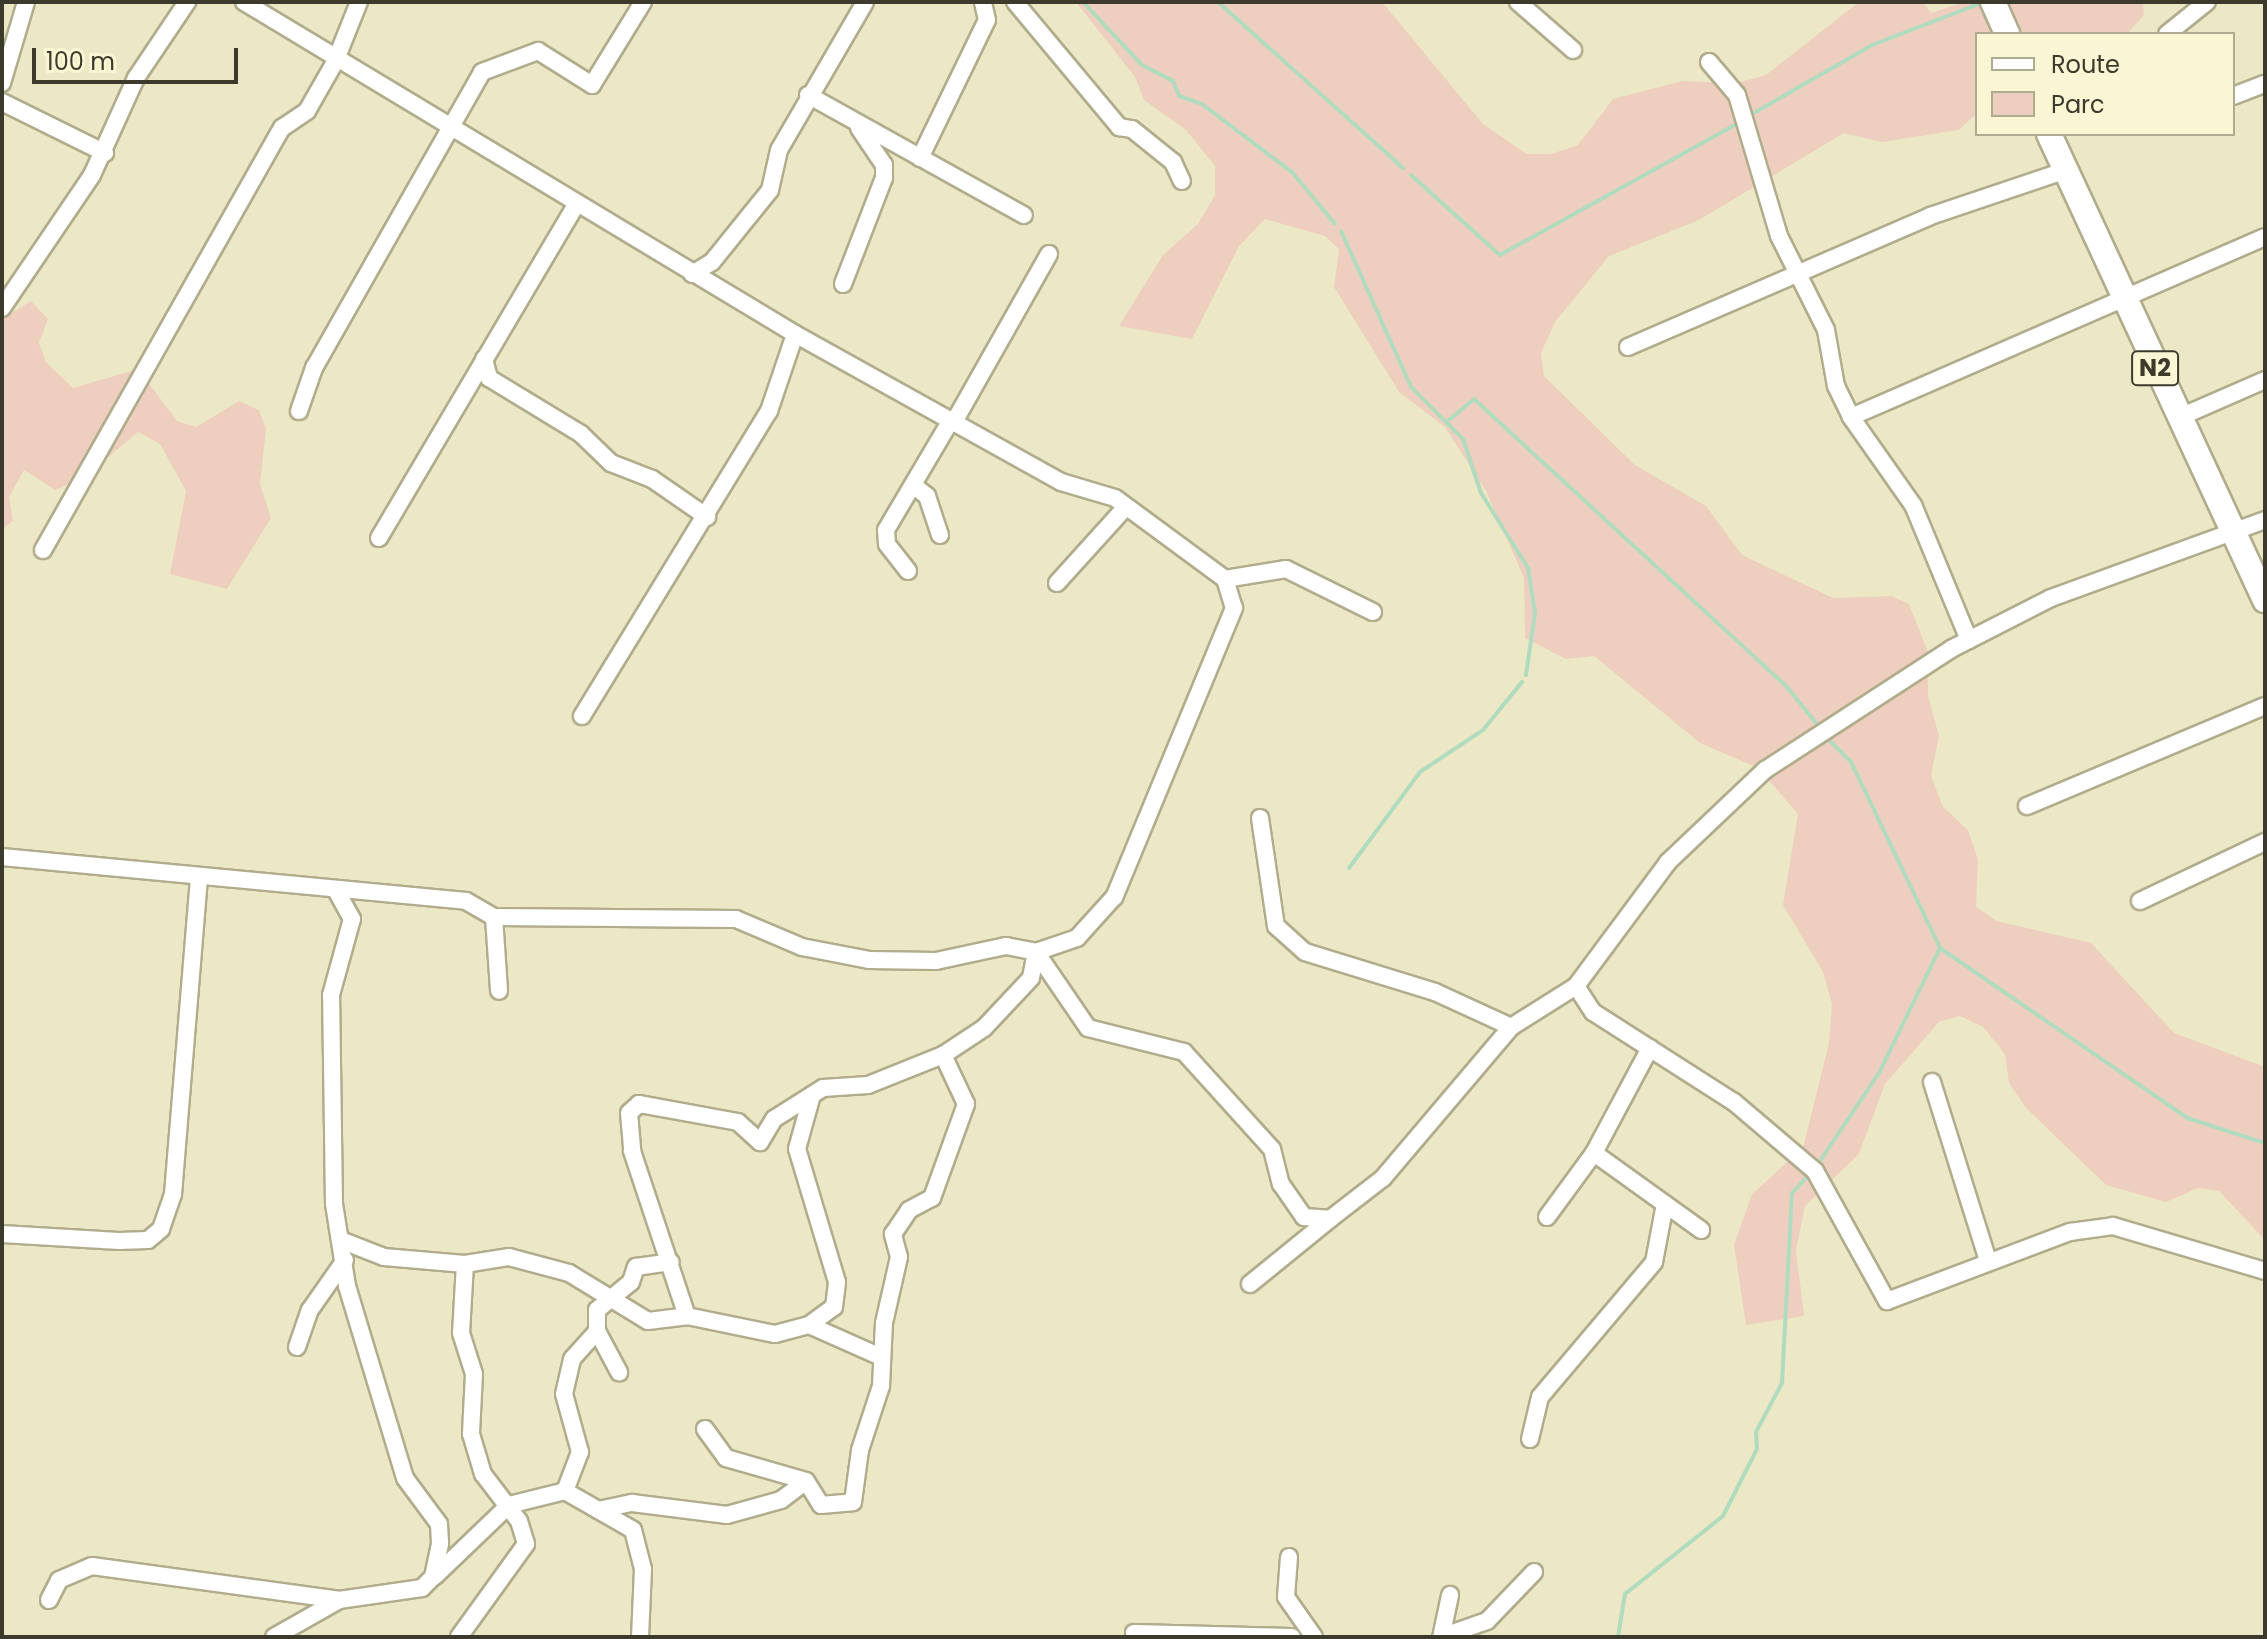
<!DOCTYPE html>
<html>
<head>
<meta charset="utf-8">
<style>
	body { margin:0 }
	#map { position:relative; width:2267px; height:1639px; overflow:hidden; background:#ece8c6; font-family:Poppins,sans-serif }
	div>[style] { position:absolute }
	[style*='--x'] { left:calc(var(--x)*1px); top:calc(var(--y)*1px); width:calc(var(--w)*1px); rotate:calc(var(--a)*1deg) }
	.green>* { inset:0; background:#eecfbf }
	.stream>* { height:4px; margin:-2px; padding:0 2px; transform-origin:2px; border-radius:2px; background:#b1dbbf }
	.roads { filter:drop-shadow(2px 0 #b0ac8c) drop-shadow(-2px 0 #b0ac8c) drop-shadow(0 2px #b0ac8c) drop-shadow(0 -2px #b0ac8c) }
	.minor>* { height:16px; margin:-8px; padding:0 8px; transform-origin:8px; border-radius:8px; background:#fff }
	.highway>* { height:24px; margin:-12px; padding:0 12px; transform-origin:12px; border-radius:12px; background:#fff }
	span { translate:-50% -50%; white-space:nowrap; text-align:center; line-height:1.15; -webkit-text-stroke:6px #faf6d3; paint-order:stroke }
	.shield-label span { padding:2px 6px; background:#faf6d3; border:2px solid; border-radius:6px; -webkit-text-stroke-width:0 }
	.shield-label { font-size:24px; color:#3c3a2d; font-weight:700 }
	.frame { position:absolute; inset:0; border:4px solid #3c3a2d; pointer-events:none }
	.legend { position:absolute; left:1975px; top:32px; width:260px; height:104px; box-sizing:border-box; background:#faf6d3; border:2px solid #aeab91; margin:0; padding:10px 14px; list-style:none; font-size:24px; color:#3c3a2d }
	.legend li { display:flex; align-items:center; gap:16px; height:40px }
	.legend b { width:40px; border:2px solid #aeab91 }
	.scale { position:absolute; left:32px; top:48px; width:206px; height:36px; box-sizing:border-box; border:4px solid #3c3a2d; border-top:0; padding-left:10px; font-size:24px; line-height:28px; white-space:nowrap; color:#3c3a2d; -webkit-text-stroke:6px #faf6d3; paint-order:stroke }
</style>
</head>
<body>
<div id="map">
	<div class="green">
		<div style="clip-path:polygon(1076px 2px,1382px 2px,1483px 124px,1527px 154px,1551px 154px,1578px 145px,1613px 99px,1682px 81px,1737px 83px,1766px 75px,1859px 2px,1923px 2px,1931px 13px,1964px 2px,2143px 2px,2144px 15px,2127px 34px,1977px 34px,1977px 113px,1959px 130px,1882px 142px,1844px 133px,1699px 220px,1609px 256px,1555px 322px,1541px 353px,1544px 376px,1635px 465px,1706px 506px,1742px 555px,1833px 598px,1891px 596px,1909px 604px,1928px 652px,1928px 696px,1939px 736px,1931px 776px,1943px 807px,1968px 830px,1978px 860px,1976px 907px,1997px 921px,2091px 943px,2174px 1033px,2265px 1067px,2265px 1240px,2219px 1191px,2198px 1188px,2166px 1202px,2106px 1185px,2026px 1108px,2009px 1083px,2005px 1054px,1983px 1027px,1960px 1016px,1939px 1022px,1885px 1084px,1859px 1154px,1805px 1206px,1796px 1250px,1804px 1316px,1746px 1325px,1734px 1245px,1752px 1194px,1803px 1148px,1829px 1043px,1832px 1004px,1823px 972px,1783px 905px,1798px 814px,1758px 768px,1700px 743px,1594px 656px,1566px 659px,1525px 638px,1524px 578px,1487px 493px,1445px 427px,1399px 392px,1334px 287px,1339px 249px,1325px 236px,1265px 219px,1239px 246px,1192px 339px,1119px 326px,1163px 255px,1198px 224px,1215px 195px,1215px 166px,1186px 130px,1144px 100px,1135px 77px)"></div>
		<div style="clip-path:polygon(31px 301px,48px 319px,39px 343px,46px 362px,73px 388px,138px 369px,177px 421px,196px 427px,239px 401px,259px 410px,266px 429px,260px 484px,271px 518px,227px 589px,170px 574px,186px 491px,160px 444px,138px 432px,83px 478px,55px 490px,24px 470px,9px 497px,13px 521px,2px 529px,2px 319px)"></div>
	</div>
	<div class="stream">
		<div style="--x:1083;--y:2;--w:86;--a:46.9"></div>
		<div style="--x:1142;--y:65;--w:35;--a:27"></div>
		<div style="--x:1173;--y:81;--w:16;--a:68"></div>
		<div style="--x:1179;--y:96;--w:24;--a:19"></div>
		<div style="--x:1202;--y:104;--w:113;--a:37.1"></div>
		<div style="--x:1292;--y:172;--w:67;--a:50.4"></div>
		<div style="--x:1218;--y:2;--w:249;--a:41.9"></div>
		<div style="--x:1747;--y:117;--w:144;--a:-29.9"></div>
		<div style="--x:1872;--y:45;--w:120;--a:-21"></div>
		<div style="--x:1411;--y:175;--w:120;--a:42"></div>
		<div style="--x:1500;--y:255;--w:274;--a:-29"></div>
		<div style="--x:1341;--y:231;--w:171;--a:65.8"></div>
		<div style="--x:1411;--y:387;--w:74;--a:45"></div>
		<div style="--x:1463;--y:439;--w:57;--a:71.6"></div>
		<div style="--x:1481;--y:493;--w:89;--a:57.9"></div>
		<div style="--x:1528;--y:568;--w:46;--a:81.2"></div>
		<div style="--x:1535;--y:613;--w:63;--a:98.3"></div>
		<div style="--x:1449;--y:420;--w:33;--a:-40"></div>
		<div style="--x:1474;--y:399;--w:425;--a:42.6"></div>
		<div style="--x:1787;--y:687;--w:54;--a:51"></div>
		<div style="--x:1825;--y:736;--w:37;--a:45"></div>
		<div style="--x:1851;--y:762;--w:206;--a:64.4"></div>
		<div style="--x:1940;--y:948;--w:300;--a:34.5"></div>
		<div style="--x:2187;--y:1118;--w:82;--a:17.8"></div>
		<div style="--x:1349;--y:868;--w:119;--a:-53.5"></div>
		<div style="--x:1420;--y:772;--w:76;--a:-33.7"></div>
		<div style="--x:1483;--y:730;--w:62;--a:-50.9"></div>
		<div style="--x:1816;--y:1167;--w:113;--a:-56.2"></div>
		<div style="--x:1879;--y:1073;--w:139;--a:-64"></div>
		<div style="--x:1618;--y:1637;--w:44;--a:-80.8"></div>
		<div style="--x:1625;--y:1594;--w:125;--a:-38.5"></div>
		<div style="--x:1723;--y:1516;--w:75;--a:-63.1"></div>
		<div style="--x:1757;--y:1449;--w:17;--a:-93"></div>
		<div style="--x:1756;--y:1432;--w:55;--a:-62"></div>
		<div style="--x:1782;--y:1383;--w:190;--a:-87"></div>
		<div style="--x:1792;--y:1193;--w:26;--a:-47"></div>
	</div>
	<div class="roads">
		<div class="minor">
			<div style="--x:244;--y:2;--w:643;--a:31.07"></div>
			<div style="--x:795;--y:334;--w:304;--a:29.1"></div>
			<div style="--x:1061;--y:482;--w:56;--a:16.5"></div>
			<div style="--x:1115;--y:498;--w:137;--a:36.4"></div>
			<div style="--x:1225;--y:579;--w:62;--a:-9.3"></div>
			<div style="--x:1286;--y:569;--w:97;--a:26.3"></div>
			<div style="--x:1015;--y:2;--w:163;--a:50.2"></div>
			<div style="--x:1119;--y:127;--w:13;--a:9"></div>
			<div style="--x:1132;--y:129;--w:53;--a:38.8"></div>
			<div style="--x:1173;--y:162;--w:21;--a:65"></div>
			<div style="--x:1518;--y:2;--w:73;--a:41.1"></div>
			<div style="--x:2167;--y:34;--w:51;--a:-38.7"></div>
			<div style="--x:1709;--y:62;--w:43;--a:49.7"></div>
			<div style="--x:1737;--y:95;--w:147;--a:73.4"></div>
			<div style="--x:1779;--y:236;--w:105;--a:63.4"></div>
			<div style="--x:1826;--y:330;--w:57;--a:79.9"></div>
			<div style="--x:1836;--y:386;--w:34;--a:64"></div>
			<div style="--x:2;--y:83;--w:84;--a:-73.5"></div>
			<div style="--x:808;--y:95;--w:247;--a:29.1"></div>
			<div style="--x:2233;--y:96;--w:34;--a:-21"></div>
			<div style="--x:2;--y:102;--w:115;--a:26.3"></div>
			<div style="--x:920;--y:158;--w:153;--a:-64.1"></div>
			<div style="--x:987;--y:20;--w:18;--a:-103"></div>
			<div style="--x:692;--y:274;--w:23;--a:-31"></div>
			<div style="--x:712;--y:262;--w:92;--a:-51.1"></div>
			<div style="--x:770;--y:190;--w:41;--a:-77.3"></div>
			<div style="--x:779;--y:150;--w:171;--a:-59.8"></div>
			<div style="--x:843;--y:284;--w:114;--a:-68.9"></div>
			<div style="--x:884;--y:178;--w:13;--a:-90"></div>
			<div style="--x:884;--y:165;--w:45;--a:-124"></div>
			<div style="--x:2;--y:308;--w:161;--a:-55.9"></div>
			<div style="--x:92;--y:175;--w:107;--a:-65.6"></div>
			<div style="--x:136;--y:78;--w:92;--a:-56.1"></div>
			<div style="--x:1628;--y:347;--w:329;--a:-23.4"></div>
			<div style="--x:1930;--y:216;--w:141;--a:-18.6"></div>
			<div style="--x:484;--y:359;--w:20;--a:75"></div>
			<div style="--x:489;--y:378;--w:108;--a:31.3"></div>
			<div style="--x:581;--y:434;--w:42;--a:44"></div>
			<div style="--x:611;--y:463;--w:44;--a:21.3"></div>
			<div style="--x:652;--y:479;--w:67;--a:34.6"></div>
			<div style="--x:299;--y:411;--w:46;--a:-70.8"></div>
			<div style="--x:314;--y:368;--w:340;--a:-60.4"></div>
			<div style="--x:482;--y:72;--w:60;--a:-20.6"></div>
			<div style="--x:538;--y:51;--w:64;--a:32.2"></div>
			<div style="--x:592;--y:85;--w:97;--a:-58.4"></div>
			<div style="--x:2178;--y:418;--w:95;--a:-23.6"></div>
			<div style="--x:954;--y:422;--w:193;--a:-60.5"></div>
			<div style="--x:913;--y:485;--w:18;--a:38"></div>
			<div style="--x:927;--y:496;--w:41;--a:71.6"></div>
			<div style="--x:379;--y:538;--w:385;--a:-59.4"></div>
			<div style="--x:43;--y:550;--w:485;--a:-60.5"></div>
			<div style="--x:282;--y:128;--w:30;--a:-34"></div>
			<div style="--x:307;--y:111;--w:56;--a:-60.3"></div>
			<div style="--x:335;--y:62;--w:65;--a:-68.2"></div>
			<div style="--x:908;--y:571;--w:34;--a:-128"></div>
			<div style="--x:887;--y:544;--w:14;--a:-94"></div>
			<div style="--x:886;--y:530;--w:128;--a:-59.4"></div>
			<div style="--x:1225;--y:579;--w:30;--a:73"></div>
			<div style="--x:1234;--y:608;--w:313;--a:112.5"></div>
			<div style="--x:1114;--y:897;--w:55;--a:132.1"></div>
			<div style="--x:1077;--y:938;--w:43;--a:161.1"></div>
			<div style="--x:1036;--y:952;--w:92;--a:55.6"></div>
			<div style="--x:1088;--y:1028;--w:99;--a:14"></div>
			<div style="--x:1184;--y:1052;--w:131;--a:47.8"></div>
			<div style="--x:1272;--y:1149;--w:36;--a:76"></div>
			<div style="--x:1281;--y:1184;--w:40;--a:55.1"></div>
			<div style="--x:1304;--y:1217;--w:26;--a:4"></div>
			<div style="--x:1330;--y:1219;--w:67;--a:-37.7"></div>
			<div style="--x:1383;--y:1178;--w:198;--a:-49.7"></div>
			<div style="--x:1511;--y:1027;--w:77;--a:-32.2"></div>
			<div style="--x:1576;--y:986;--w:154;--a:-53.4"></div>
			<div style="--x:1668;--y:862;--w:134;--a:-43.5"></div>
			<div style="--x:1765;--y:770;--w:222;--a:-33"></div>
			<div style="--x:1951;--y:649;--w:112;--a:-27"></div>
			<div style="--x:2051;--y:598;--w:228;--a:-20"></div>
			<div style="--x:1057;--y:583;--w:98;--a:-47.9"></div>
			<div style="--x:1969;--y:640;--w:146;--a:-112.5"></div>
			<div style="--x:1913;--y:505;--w:108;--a:-125.2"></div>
			<div style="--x:1851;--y:417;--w:451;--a:-23.5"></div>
			<div style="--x:582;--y:716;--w:358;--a:-58.5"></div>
			<div style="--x:769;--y:411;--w:81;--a:-71.3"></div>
			<div style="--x:2027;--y:806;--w:258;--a:-22.8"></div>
			<div style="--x:1260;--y:818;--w:109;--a:81.6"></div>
			<div style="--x:1276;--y:926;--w:39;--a:42"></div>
			<div style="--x:1305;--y:952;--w:136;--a:17.1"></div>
			<div style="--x:1435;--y:992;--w:84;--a:24.7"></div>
			<div style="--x:2;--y:857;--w:466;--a:5.4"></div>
			<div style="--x:466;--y:901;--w:32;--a:30"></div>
			<div style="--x:494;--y:917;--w:242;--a:0.5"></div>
			<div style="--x:736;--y:919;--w:72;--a:23"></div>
			<div style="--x:802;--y:947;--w:68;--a:11"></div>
			<div style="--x:869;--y:960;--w:67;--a:0.9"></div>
			<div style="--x:936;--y:961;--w:72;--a:-12.1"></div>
			<div style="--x:1006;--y:946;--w:31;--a:11"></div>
			<div style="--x:1036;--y:952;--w:26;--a:101"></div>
			<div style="--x:1031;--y:978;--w:69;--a:133.2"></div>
			<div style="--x:984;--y:1028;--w:49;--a:146.6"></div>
			<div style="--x:943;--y:1055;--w:81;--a:158.2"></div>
			<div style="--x:868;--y:1085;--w:45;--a:176.2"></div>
			<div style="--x:823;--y:1088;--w:58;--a:147.7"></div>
			<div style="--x:774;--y:1119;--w:27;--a:121"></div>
			<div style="--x:760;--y:1142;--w:30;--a:-138"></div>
			<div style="--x:738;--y:1122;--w:101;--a:-169.7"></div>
			<div style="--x:639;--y:1104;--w:13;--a:138"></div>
			<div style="--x:629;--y:1113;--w:38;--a:85"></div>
			<div style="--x:632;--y:1151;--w:174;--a:71.6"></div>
			<div style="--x:2140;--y:901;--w:138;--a:-25.3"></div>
			<div style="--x:494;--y:917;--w:74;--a:86.1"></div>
			<div style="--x:1576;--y:986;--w:31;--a:57"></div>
			<div style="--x:1593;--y:1012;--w:167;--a:32.6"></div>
			<div style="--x:1734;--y:1102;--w:106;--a:40.4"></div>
			<div style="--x:1815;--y:1171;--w:149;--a:61"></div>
			<div style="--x:1887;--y:1301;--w:196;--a:-20.7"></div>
			<div style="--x:2070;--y:1232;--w:43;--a:-7.9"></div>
			<div style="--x:2113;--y:1226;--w:159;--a:16.5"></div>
			<div style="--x:1650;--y:1048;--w:119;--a:118.1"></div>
			<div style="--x:1594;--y:1153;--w:132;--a:35.7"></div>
			<div style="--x:1932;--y:1082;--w:188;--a:72.6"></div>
			<div style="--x:1547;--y:1217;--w:79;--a:-53.7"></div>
			<div style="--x:2;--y:1234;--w:117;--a:3.4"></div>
			<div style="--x:119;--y:1241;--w:29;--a:-2"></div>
			<div style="--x:148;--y:1240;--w:17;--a:-40"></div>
			<div style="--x:161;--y:1229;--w:37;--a:-71"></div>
			<div style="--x:173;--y:1194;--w:315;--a:-85.3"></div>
			<div style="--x:343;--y:1241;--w:44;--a:21.3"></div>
			<div style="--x:384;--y:1257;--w:81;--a:4.9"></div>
			<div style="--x:465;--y:1264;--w:69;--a:93.3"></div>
			<div style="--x:461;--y:1333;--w:43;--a:72.4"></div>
			<div style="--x:474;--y:1374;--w:60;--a:92.9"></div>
			<div style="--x:471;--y:1434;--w:42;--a:73.3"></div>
			<div style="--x:483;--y:1474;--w:59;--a:52.5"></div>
			<div style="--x:519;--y:1521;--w:24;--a:73"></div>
			<div style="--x:526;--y:1544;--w:115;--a:125.8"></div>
			<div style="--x:465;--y:1264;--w:45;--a:-9"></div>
			<div style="--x:509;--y:1257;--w:62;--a:14.9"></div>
			<div style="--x:569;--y:1273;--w:92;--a:31.3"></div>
			<div style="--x:648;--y:1321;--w:39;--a:-7"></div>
			<div style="--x:687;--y:1316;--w:90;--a:11.6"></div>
			<div style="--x:775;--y:1334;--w:35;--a:-15"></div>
			<div style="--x:809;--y:1325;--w:77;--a:23.9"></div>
			<div style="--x:1250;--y:1284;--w:103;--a:-39.1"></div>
			<div style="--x:809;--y:1325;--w:31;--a:-36"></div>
			<div style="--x:834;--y:1307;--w:25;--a:-83"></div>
			<div style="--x:837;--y:1282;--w:139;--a:-106.7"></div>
			<div style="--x:797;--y:1149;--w:56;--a:-74.5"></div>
			<div style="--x:597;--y:1331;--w:47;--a:61.8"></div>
			<div style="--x:297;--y:1347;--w:39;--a:-71"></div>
			<div style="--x:310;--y:1310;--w:61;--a:-55"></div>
			<div style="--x:705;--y:1429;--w:36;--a:54"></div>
			<div style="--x:726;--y:1458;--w:83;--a:16"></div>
			<div style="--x:806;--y:1481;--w:28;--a:58"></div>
			<div style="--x:821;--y:1505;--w:32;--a:-5"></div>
			<div style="--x:853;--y:1502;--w:52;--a:-82.3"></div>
			<div style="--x:860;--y:1450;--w:67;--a:-71.8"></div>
			<div style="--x:881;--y:1386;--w:63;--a:-87.3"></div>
			<div style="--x:884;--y:1323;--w:68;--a:-77.2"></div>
			<div style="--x:899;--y:1257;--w:24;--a:-105"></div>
			<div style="--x:893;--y:1234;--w:29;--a:-56"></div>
			<div style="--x:909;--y:1210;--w:26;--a:-28"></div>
			<div style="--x:932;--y:1198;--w:100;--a:-70.1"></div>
			<div style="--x:966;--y:1104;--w:54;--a:-115.1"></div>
			<div style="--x:1530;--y:1439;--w:43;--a:-76.6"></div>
			<div style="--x:1540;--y:1397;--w:177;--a:-49.8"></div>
			<div style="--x:1654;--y:1262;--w:59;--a:-79.3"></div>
			<div style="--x:565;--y:1491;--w:78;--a:29.8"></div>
			<div style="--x:633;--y:1530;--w:40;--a:75.6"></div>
			<div style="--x:643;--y:1569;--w:68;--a:92.5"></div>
			<div style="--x:598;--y:1510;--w:35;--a:-12"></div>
			<div style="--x:632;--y:1503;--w:96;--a:7.2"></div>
			<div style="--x:727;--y:1515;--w:56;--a:-15.5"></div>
			<div style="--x:781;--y:1500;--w:31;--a:-37"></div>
			<div style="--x:1289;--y:1557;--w:40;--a:94.3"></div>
			<div style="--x:1286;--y:1597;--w:49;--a:55"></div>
			<div style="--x:435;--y:1576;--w:103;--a:-43.8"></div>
			<div style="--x:509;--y:1505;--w:58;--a:-14"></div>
			<div style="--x:565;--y:1491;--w:42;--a:-69"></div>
			<div style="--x:580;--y:1452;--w:60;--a:-105.4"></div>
			<div style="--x:564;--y:1394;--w:36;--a:-77"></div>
			<div style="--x:572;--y:1359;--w:38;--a:-48"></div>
			<div style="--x:597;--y:1331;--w:21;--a:-90"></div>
			<div style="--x:597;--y:1310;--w:44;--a:-39.5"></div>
			<div style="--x:631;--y:1282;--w:16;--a:-72"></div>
			<div style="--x:636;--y:1267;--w:35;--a:-8"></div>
			<div style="--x:49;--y:1600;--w:22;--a:-63"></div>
			<div style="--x:59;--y:1580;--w:36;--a:-23"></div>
			<div style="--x:92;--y:1566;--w:249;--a:7.8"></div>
			<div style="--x:1134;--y:1633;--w:158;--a:1.5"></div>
			<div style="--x:1442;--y:1633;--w:39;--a:-78"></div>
			<div style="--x:274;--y:1637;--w:75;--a:-29.6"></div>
			<div style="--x:339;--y:1600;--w:84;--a:-8.2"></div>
			<div style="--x:422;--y:1588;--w:16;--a:-45"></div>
			<div style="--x:433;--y:1577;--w:35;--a:-78"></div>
			<div style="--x:440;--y:1543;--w:19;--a:-93"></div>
			<div style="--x:439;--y:1524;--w:57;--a:-126.5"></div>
			<div style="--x:405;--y:1478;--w:201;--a:-106.8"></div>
			<div style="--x:347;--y:1286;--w:83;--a:-99"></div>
			<div style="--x:334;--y:1204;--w:209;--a:-90.8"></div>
			<div style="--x:331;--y:995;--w:79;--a:-74.6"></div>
			<div style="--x:352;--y:919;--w:33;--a:-119"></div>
			<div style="--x:1441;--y:1637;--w:49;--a:-19.2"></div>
			<div style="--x:1487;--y:1621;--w:68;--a:-46.2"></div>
		</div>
		<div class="highway">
			<div style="--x:1993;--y:2;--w:35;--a:66"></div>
			<div style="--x:2049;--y:134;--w:514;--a:65.13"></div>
		</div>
	</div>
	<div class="shield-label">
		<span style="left:2155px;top:368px">N2</span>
	</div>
	<div class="frame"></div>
	<ul class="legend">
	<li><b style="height:10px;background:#fff"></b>Route</li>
	<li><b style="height:22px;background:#eecfbf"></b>Parc</li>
	</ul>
	<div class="scale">100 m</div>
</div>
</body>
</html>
